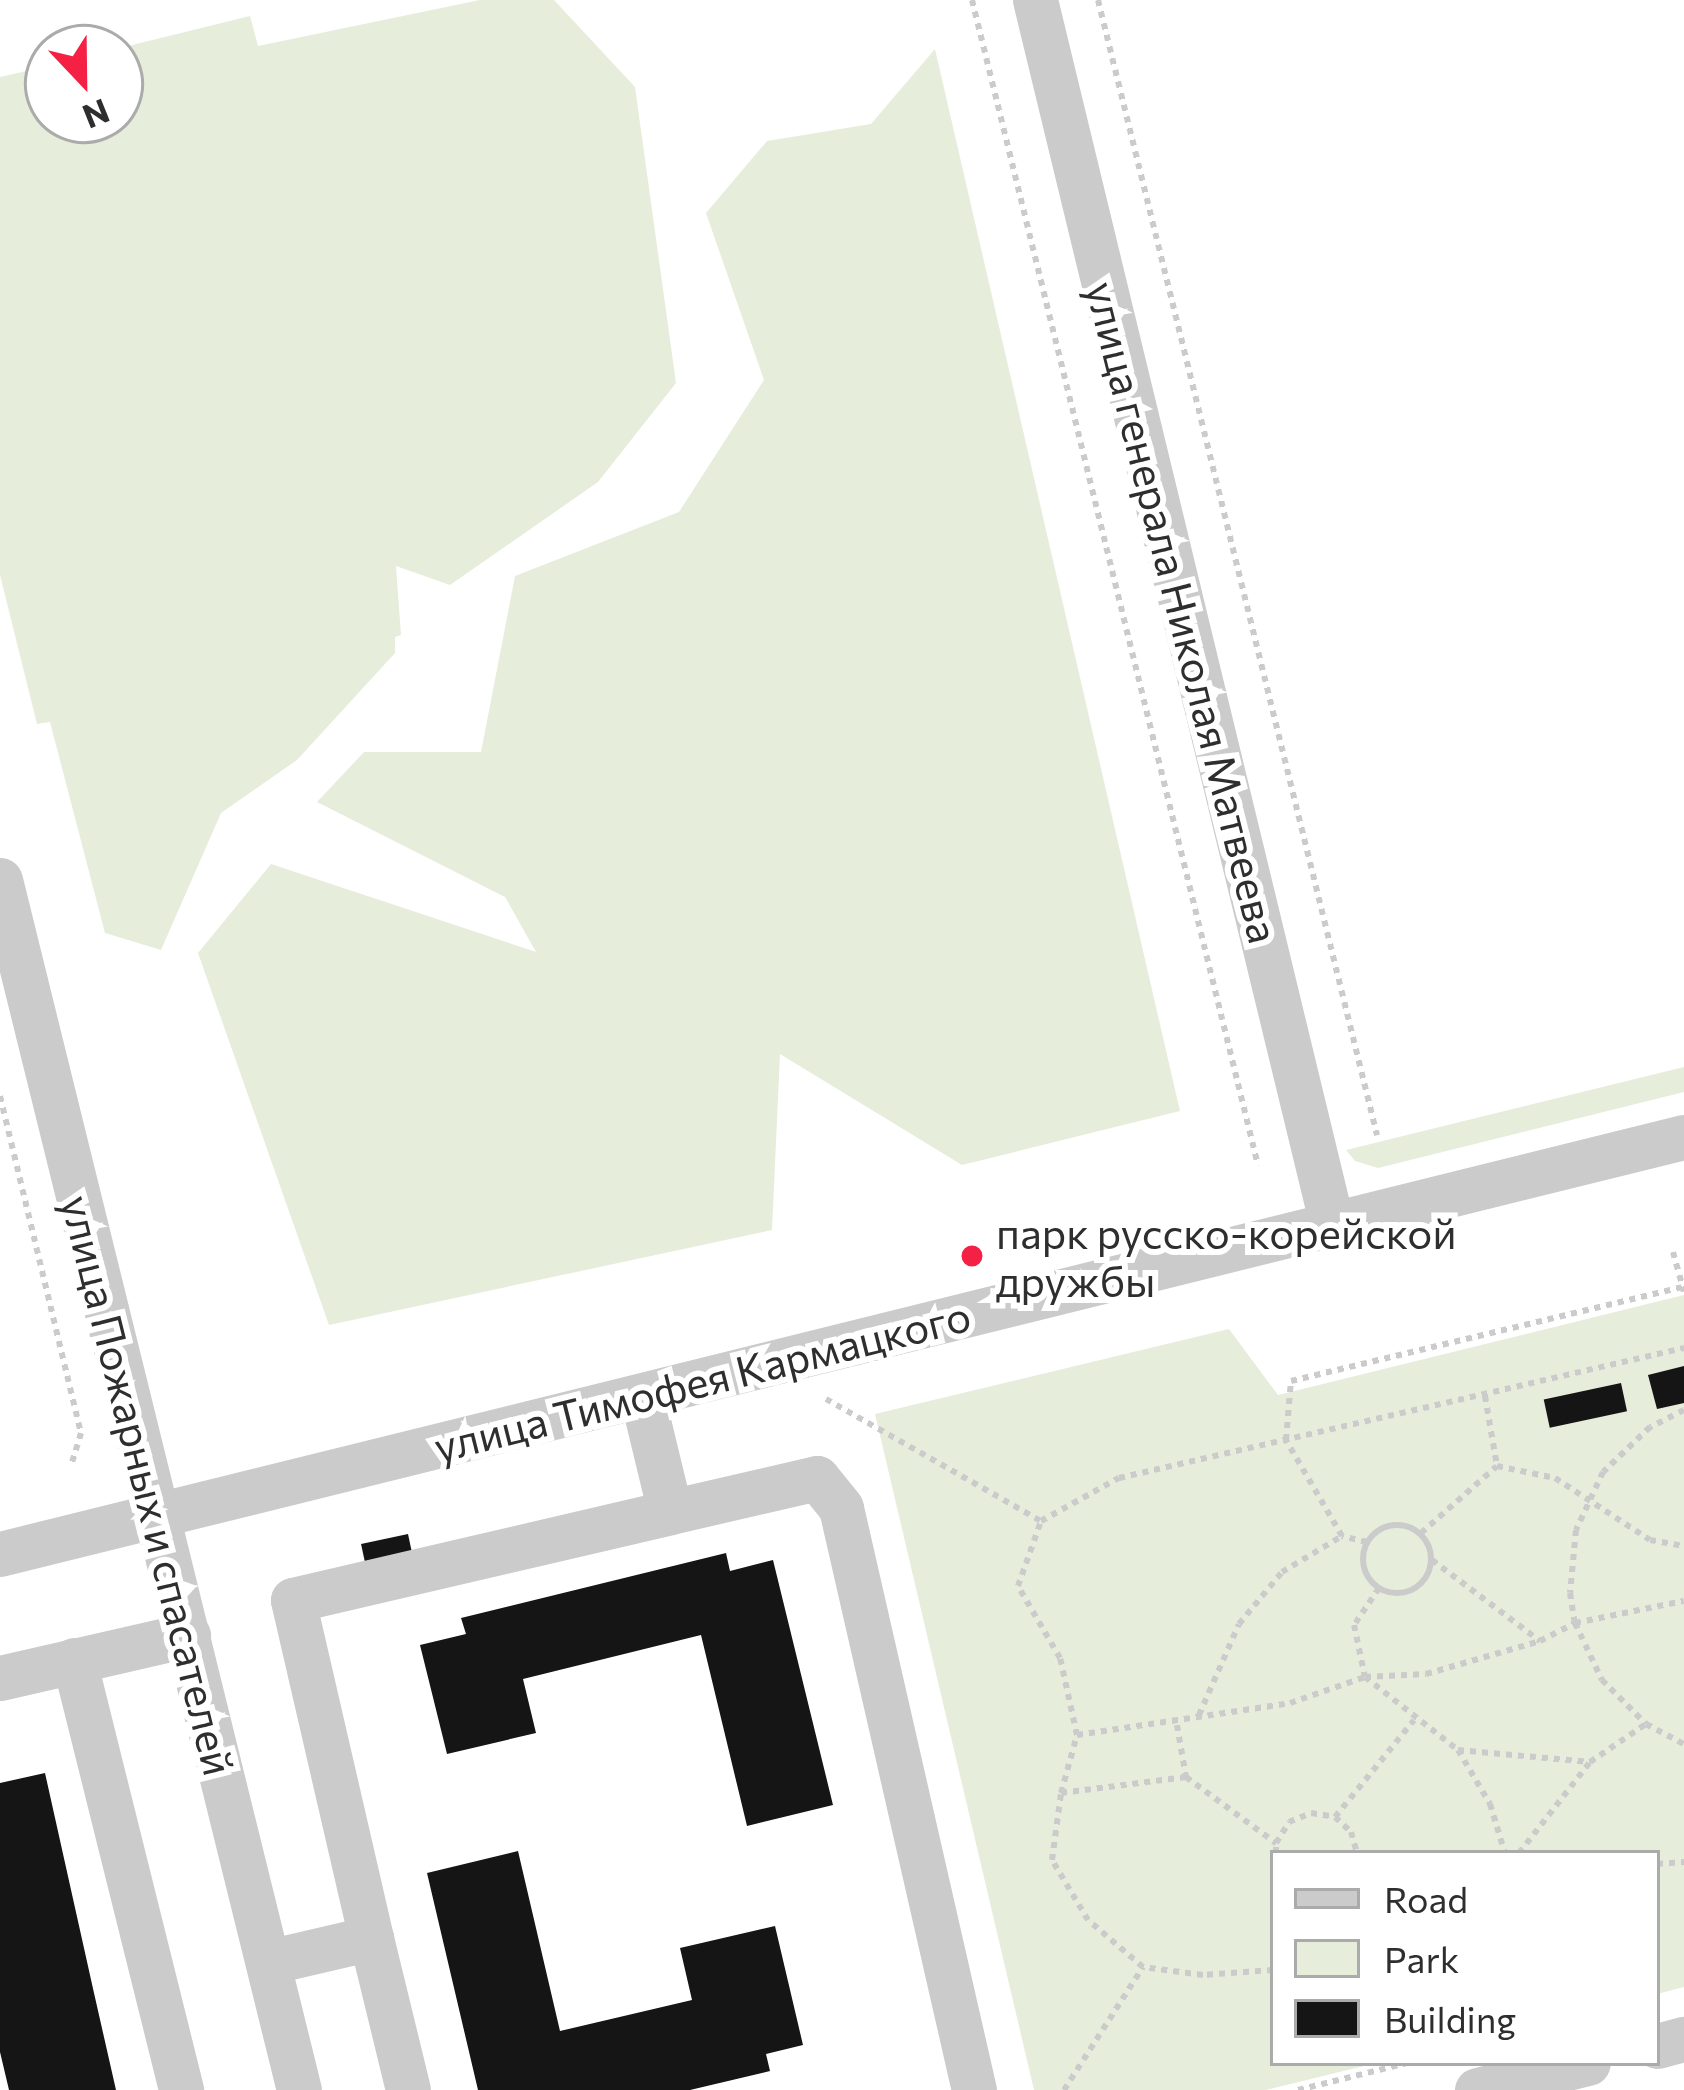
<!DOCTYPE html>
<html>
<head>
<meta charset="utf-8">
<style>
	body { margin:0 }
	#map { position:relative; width:1684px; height:2090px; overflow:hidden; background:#fff; font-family:Commissioner,sans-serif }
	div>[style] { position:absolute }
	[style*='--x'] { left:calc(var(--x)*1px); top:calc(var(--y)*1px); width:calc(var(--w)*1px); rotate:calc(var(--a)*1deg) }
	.green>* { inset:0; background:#e6eddb }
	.building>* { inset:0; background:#151515; transform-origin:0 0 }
	.path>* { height:6px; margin-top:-3px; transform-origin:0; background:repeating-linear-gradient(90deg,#cbcbcb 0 6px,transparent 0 12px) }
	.path>.ring { margin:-3px; padding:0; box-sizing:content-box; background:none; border:6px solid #cbcbcb; border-radius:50% }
	.minor>* { height:45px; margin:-22.5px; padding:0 22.5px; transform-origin:22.5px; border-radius:22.5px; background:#cbcbcb }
	.dots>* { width:33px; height:33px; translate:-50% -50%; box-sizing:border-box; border:6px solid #fff; border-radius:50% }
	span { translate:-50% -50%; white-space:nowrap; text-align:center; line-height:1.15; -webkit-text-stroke:12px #fff; paint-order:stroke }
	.street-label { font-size:42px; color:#2e2e2e }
	.poi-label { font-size:42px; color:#2e2e2e }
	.left { translate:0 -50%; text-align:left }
	.legend { position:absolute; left:1270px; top:1850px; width:390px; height:216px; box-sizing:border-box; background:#fff; border:3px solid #ababab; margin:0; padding:15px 21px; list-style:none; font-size:36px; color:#2e2e2e }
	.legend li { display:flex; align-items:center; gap:24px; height:60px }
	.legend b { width:60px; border:3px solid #ababab }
	.north { position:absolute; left:24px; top:24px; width:120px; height:120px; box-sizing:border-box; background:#fff; border:3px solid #ababab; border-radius:50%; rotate:158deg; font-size:33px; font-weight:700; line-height:48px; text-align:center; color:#2e2e2e }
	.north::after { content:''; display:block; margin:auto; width:42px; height:54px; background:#f52145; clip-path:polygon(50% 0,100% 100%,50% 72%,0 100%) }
</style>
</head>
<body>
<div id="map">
	<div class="green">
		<div style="clip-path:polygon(480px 0,554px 0,635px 87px,676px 383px,598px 482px,450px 585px,396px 566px,401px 635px,395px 637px,395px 653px,297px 760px,221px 813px,161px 950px,105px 933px,50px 722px,37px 724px,0 575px,0 77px,48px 66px,48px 120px,120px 120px,120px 48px,250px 16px,258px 46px)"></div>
		<div style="clip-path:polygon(935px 49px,1180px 1111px,962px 1165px,780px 1054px,772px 1230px,329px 1325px,198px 953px,271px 864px,536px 952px,505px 897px,317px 802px,364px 752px,481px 752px,515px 576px,679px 512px,764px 380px,706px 213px,767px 141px,871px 124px)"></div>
		<div style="clip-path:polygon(1684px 1067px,1684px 1092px,1378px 1168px,1355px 1161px,1346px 1150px)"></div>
		<div style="clip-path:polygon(1684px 1295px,1684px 1987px,1657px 1994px,1657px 1853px,1273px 1853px,1273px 2063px,1376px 2063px,1266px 2090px,1034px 2090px,875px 1414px,1229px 1329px,1278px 1395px)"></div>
	</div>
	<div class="building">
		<div style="clip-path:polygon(1684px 1366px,1684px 1403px,1657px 1409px,1648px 1375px)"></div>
		<div style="left:1621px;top:1383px;width:29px;height:79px;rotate:78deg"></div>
		<div style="left:408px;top:1534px;width:29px;height:48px;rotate:78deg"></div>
		<div style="clip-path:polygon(726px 1553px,730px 1571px,773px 1560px,833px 1805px,747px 1826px,701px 1635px,523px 1679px,536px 1733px,447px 1754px,420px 1645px,466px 1634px,461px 1618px)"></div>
		<div style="clip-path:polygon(45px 1773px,94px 1993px,116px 2090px,9px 2090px,0 2052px,0 1783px)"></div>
		<div style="clip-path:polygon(518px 1851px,560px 2031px,692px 2000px,680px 1948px,775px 1926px,803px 2045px,766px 2054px,770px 2071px,690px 2090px,478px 2090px,427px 1873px)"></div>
	</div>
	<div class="path">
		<div style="--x:972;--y:0;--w:1200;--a:76.21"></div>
		<div style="--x:1098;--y:0;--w:1169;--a:76.19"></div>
		<div style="--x:0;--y:1096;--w:347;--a:76.5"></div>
		<div style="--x:81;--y:1433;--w:31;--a:107"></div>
		<div style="--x:1673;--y:1252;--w:41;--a:74.6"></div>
		<div style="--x:1485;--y:1396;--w:71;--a:80.3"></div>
		<div style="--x:826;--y:1399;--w:247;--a:29.6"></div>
		<div style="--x:1684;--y:1410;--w:38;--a:153"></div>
		<div style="--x:1650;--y:1427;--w:65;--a:136.2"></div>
		<div style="--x:1603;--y:1472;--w:64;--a:115"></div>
		<div style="--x:1576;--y:1530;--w:63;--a:95.4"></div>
		<div style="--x:1570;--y:1593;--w:30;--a:81"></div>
		<div style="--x:1575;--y:1623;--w:63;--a:64.7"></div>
		<div style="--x:1602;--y:1680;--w:62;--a:45"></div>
		<div style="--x:1646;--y:1724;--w:43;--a:27.8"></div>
		<div class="ring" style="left:1363px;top:1525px;width:62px;height:62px"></div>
		<div style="--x:1421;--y:1533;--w:101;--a:-41.4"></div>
		<div style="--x:1497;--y:1466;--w:59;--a:11.7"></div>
		<div style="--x:1555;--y:1478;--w:113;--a:33.1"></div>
		<div style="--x:1650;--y:1540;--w:35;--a:10"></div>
		<div style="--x:1367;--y:1542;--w:26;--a:-167"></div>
		<div style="--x:1342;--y:1536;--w:111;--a:-120.3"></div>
		<div style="--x:1286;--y:1440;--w:59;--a:-85.2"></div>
		<div style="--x:1291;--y:1381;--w:404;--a:-13.5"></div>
		<div style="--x:1432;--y:1560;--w:135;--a:36.9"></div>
		<div style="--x:1379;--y:1588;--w:45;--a:124"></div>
		<div style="--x:1354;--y:1625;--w:53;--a:78.1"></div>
		<div style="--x:1365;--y:1677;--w:118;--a:38.1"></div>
		<div style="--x:1458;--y:1750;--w:63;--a:59.3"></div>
		<div style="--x:1490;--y:1804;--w:51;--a:73"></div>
		<div style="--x:1199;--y:1715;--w:99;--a:-66.3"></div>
		<div style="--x:1239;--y:1624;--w:67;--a:-50.4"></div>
		<div style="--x:1282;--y:1572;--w:70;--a:-31"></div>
		<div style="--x:1177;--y:1725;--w:53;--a:80.2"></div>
		<div style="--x:1186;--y:1777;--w:112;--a:36.3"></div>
		<div style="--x:1077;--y:1735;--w:215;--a:-8.5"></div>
		<div style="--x:1290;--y:1703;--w:79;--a:-19.1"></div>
		<div style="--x:1365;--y:1677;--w:61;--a:-2.8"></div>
		<div style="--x:1426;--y:1674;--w:119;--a:-16.1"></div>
		<div style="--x:1540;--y:1641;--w:39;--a:-27"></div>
		<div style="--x:1575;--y:1623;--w:111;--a:-11.4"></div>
		<div style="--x:1458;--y:1750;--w:133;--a:5.2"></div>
		<div style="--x:1061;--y:1793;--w:126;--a:-7.3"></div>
		<div style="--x:1335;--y:1817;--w:125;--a:-50.8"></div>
		<div style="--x:1276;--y:1853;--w:10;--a:-90"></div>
		<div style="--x:1276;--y:1843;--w:25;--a:-58"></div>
		<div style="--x:1289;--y:1822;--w:24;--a:-22"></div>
		<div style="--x:1311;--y:1813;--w:24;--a:9"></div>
		<div style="--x:1335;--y:1817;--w:22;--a:43"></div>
		<div style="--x:1351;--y:1832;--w:22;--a:74"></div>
		<div style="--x:1519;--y:1853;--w:115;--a:-52"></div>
		<div style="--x:1590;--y:1762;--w:68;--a:-34.2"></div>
		<div style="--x:1657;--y:1864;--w:27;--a:-4"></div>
		<div style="--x:1273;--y:1970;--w:70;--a:175.9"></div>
		<div style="--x:1203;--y:1975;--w:61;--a:-172.4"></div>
		<div style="--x:1143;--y:1967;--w:72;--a:-139.5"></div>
		<div style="--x:1088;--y:1920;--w:70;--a:-121"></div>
		<div style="--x:1052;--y:1860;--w:68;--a:-82.3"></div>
		<div style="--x:1061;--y:1793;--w:60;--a:-74.6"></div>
		<div style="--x:1077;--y:1735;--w:79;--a:-102.4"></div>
		<div style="--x:1060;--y:1658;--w:83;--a:-120.3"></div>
		<div style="--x:1018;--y:1586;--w:69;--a:-70.5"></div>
		<div style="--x:1041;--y:1521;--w:89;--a:-28.9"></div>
		<div style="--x:1119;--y:1478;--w:580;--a:-12.96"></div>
		<div style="--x:1064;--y:2090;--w:146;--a:-57.3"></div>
		<div style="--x:1298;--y:2090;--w:112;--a:-13.9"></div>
	</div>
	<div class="minor">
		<div style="--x:1035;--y:0;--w:1260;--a:76.37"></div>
		<div style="--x:0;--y:880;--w:1246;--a:76.12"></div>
		<div style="--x:642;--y:1396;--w:119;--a:76.4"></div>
		<div style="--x:670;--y:1512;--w:151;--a:-13"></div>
		<div style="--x:817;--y:1478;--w:38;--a:51"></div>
		<div style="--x:841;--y:1508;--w:597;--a:77.13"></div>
		<div style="--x:0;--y:1554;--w:1735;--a:-13.91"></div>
		<div style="--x:74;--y:1660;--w:443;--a:76"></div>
		<div style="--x:0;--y:1678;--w:193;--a:-12.9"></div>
		<div style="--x:371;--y:1938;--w:156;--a:76.3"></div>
		<div style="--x:268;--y:1962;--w:106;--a:-13.1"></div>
		<div style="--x:371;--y:1938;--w:347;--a:-103"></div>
		<div style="--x:293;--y:1600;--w:387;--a:-13.1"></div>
		<div style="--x:1657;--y:2046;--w:28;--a:-15"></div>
		<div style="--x:1477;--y:2090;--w:114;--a:-13.7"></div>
	</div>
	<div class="dots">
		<div style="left:972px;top:1256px;background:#f52145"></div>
	</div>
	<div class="street-label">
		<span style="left:1184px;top:612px;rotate:76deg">улица генерала Николая Матвеева</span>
		<span style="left:702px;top:1380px;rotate:-14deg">улица Тимофея Кармацкого</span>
		<span style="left:149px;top:1485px;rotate:76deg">улица Пожарных и спасателей</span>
	</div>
	<div class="poi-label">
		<span class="left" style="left:996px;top:1256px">парк русско-корейской<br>дружбы</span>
	</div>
	<ul class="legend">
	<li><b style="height:15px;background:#cbcbcb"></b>Road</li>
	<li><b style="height:33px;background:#e6eddb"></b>Park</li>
	<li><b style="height:33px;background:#151515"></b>Building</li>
	</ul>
	<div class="north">N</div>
</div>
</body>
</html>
